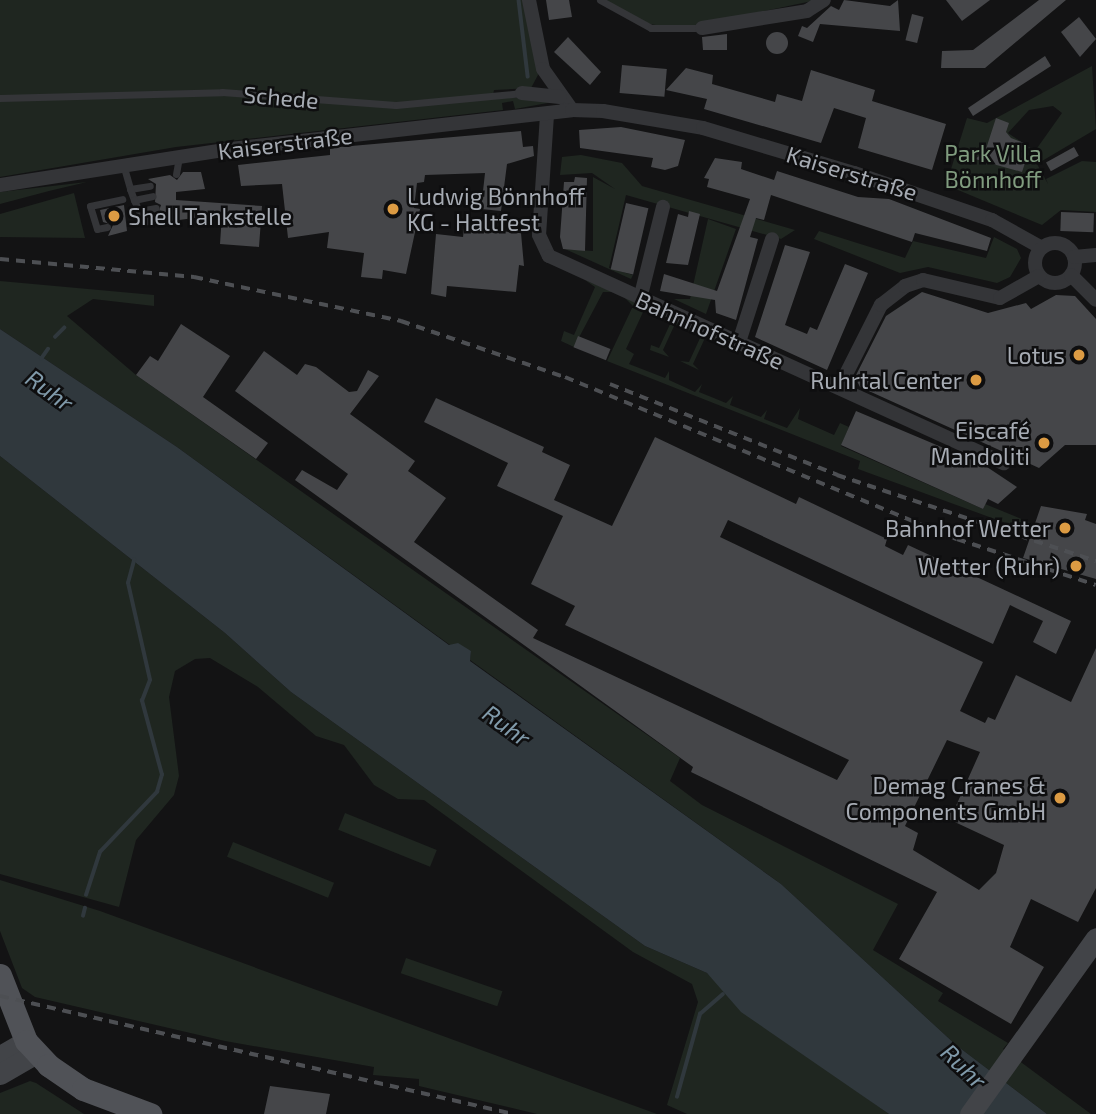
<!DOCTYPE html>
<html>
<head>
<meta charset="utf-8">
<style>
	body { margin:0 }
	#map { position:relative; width:1096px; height:1114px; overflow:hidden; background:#131314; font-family:"Exo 2",sans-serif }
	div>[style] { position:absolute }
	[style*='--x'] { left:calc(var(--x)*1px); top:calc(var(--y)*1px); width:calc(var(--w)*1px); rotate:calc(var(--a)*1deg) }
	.green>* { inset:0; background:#1f2620; transform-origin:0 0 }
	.water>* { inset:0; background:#30383d }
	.stream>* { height:3.5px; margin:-1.75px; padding:0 1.75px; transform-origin:1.75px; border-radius:1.75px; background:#30383d }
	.building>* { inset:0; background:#454649; transform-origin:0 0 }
	.round { border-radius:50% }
	.lane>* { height:7px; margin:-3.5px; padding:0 3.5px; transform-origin:3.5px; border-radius:3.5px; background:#343538 }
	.street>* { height:14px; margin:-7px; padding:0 7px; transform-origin:7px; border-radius:7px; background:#343538 }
	.street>.ring { margin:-7px; padding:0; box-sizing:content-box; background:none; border:14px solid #343538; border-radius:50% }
	.secondary>* { height:21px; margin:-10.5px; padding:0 10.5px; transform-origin:10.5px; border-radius:10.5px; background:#424448 }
	.primary>* { height:23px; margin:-11.5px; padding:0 11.5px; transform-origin:11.5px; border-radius:11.5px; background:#505257 }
	.rail>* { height:3.5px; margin-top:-1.75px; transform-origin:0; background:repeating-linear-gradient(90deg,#4d4f53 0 9px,transparent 0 16px) }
	.dots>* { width:19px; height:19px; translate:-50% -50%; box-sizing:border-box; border:4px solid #0e0e0f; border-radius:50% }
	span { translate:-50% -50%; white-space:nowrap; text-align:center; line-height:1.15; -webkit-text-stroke:5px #0e0e0f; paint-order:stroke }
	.street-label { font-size:23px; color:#a6abb3 }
	.park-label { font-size:23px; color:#809c7f }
	.poi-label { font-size:23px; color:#a6abb3 }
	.left { translate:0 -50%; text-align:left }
	.right { translate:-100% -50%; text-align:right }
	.water-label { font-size:24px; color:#809aaa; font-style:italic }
</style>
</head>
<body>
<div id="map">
	<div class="green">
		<div style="clip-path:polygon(0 0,525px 0,538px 75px,531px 88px,494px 90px,493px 95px,553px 102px,515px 109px,513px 101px,502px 103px,503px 110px,176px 147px,0 177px)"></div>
		<div style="clip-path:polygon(602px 0,817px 0,678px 29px,644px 23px)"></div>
		<div style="clip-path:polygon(evenodd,1092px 66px,1096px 129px,1037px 164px,1048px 184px,1046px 179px,1082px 161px,1096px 162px,1096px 212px,1061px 210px,1042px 225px,946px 185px,967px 118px,987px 123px,1092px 66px,1053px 106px,1062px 113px,1035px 151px,1008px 133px,1029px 110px,1053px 106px)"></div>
		<div style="clip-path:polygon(581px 155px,622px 163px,642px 186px,795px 230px,781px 239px,626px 195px,609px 268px,633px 275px,631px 279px,565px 249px,593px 251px,593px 177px,615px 189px,592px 173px,560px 175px,562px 157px)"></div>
		<div style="clip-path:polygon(87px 182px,49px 191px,0 204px,0 192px)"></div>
		<div style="clip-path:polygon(74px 193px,85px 238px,0 237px,0 214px)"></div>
		<div style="clip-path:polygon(708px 219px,736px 229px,706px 314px,674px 299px,690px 299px)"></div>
		<div style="clip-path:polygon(819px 231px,905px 258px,913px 241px,986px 258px,994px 237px,1017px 249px,1021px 258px,1010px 277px,997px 283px,928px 267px,900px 273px,814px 239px)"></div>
		<div style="clip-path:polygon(585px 280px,614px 292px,603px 292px,574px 347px,561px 341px,564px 331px,574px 335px,595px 287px)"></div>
		<div style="clip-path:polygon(0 281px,154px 295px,154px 306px,93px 299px,67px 316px,136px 375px,680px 758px,670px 781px,702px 805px,898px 904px,873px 950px,943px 993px,938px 1001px,1008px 1043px,1003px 1049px,1091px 1114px,1047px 1114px,956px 1045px,781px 884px,470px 660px,471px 651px,450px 645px,177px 447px,0 329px)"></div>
		<div style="clip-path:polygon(624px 297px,653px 310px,644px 310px,626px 349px,634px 354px,629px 364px,665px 378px,669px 371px,669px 380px,695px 392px,702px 384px,699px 392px,726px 403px,733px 396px,730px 405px,761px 417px,767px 410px,764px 419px,787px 428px,800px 408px,798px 419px,834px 435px,840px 423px,849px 427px,841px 446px,983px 509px,985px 504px,1034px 524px,1033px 533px,858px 469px,860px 461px,607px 361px,633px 306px)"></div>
		<div style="clip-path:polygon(664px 315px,723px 342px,705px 338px,693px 364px,699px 370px,680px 361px,689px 362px,701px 336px,675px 324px,663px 350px,669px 357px,650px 350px,651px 345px,659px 348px,671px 322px)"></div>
		<div style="clip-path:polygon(0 456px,225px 633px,291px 692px,645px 946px,707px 973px,760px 1022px,889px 1114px,687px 1114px,667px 1105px,698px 1002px,692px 984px,633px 952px,424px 800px,398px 799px,374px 785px,344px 745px,316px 736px,258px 687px,210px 658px,195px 659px,175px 671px,169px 697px,179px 776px,174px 795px,136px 840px,119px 907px,0 874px)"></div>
		<div style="left:345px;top:813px;width:99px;height:18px;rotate:22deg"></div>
		<div style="left:233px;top:842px;width:109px;height:16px;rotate:22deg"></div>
		<div style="clip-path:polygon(0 880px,100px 911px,657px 1114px,537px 1114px,419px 1086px,419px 1079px,373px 1075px,374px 1067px,225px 1041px,35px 997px,22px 988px,0 931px)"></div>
		<div style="left:406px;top:958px;width:102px;height:16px;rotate:19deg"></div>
		<div style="clip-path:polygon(30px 1081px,36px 1083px,84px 1114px,0 1114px,0 1093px)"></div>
	</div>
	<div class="water">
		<div style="clip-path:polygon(0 329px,177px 447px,449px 645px,458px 643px,471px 651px,470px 661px,781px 884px,956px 1045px,1047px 1114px,889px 1114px,741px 1012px,707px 973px,645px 946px,291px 692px,225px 633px,0 456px)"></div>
	</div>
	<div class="stream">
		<div style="--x:519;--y:0;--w:77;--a:83.2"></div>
		<div style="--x:55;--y:337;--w:13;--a:-45"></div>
		<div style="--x:41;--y:359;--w:12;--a:-55"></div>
		<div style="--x:86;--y:895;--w:45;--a:-72"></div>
		<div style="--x:100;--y:852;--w:83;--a:-46.5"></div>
		<div style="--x:157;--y:792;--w:18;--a:-74"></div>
		<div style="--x:162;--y:775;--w:77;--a:-105.1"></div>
		<div style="--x:142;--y:701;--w:22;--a:-69"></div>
		<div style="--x:150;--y:680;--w:99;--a:-102.8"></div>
		<div style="--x:128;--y:583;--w:24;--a:-75"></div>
		<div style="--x:83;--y:916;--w:8;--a:-76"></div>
		<div style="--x:677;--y:1097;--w:86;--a:-74.5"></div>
		<div style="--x:700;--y:1014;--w:30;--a:-41"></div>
	</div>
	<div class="building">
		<div style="clip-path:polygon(546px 0,569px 0,572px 17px,549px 20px)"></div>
		<div style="clip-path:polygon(844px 0,890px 6px,898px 0,900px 31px,820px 24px,813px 42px,798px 36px,802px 26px,807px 28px,831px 6px,839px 10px)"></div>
		<div style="clip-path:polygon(946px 0,990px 0,962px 21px)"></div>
		<div style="clip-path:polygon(1039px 0,1066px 0,985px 68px,941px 68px,942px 51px,973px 50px)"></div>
		<div style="left:912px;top:14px;width:12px;height:27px;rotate:14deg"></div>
		<div style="clip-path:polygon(1079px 17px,1096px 39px,1080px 57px,1061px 32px)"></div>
		<div class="round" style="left:766px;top:32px;width:22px;height:22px"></div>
		<div style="clip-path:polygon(727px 34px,727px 50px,703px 50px,702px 37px)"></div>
		<div style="clip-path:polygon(568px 37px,601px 72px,590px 85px,554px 52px)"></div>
		<div style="clip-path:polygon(1045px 56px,1051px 66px,973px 116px,968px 108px)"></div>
		<div style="left:622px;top:65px;width:45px;height:28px;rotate:5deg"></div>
		<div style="clip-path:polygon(686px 68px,713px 75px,712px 84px,775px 102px,777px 94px,802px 101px,811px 70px,875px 90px,872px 101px,946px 124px,932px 170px,858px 148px,866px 118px,834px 108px,821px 143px,704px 109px,707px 99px,666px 90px)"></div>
		<div style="clip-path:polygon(996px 118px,1009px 123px,1006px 132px,1011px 138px,1024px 143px,1021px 152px,1028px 154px,1022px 172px,975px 159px,985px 152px)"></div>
		<div style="clip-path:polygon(621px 127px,685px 140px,678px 166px,665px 170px,651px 167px,653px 158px,580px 148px,579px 130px)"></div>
		<div style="clip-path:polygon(521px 131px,523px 147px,533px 146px,534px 156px,507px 164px,501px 211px,481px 209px,485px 173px,425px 175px,424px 182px,417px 183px,414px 208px,420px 209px,406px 274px,383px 270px,382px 279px,361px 277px,364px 253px,327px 248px,329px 232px,288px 238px,282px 184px,241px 186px,238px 165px,330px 155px,330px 149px,340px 147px)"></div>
		<div style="left:1074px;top:147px;width:10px;height:32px;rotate:61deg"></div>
		<div style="clip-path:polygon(715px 158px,742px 162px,741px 169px,774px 180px,777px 171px,858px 197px,889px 199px,991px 238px,987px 251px,915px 233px,912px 242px,771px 195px,764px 220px,756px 218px,750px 237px,758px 239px,736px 320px,716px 313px,715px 300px,660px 291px,664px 274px,717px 291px,750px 199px,707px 187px,709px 179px,704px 178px)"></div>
		<div style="clip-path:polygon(183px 172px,201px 172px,205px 189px,176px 192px,176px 200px,262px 206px,259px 247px,220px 244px,222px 214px,165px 222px,158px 214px,161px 205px,155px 202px,156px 184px,148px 179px,170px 175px,177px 180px)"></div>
		<div style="clip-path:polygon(575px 177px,587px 178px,585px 251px,563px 249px,560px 237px,564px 182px,574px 182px)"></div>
		<div style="left:626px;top:203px;width:23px;height:68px;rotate:13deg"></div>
		<div style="clip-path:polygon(124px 205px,127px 231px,108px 236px,113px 225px,103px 222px,100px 210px)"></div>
		<div style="clip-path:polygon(689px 211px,700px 214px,688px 265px,666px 263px,678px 214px,688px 217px)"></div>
		<div style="left:1061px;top:212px;width:33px;height:19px;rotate:2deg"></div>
		<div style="clip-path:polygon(464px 228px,521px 233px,524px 266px,519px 265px,516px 292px,447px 286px,446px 297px,431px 294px,436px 234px,463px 237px)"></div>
		<div style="clip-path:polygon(785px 245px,810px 252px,785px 325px,807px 334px,810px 327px,817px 330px,845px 264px,868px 273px,827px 370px,755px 337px)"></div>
		<div style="clip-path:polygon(922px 292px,988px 313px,1026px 303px,1031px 309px,1056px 295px,1075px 296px,1096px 319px,1096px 445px,1065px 445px,1039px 468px,860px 387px,855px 377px,886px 316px)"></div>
		<div style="clip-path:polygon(181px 324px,230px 356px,203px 397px,268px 443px,256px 459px,136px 375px,150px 356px,158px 361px)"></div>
		<div style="left:578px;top:336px;width:35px;height:12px;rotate:22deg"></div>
		<div style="clip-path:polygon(evenodd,264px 351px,297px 375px,305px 364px,316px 367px,349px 392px,357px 391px,368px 370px,379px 376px,350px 414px,415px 461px,408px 471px,446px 498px,414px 542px,538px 630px,533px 638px,837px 780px,849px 760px,565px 625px,575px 606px,531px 584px,563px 516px,497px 486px,508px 463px,424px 422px,436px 398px,544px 447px,542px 452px,570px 465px,554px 500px,612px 526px,655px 437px,796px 504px,799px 497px,887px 539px,885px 546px,903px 555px,908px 545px,1071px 621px,1056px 654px,1033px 642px,1043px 621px,1010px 605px,993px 644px,728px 520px,720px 537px,983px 662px,960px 711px,985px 723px,988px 717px,995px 720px,1016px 675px,1071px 702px,1096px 648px,1096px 888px,1078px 922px,1031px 899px,1010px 947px,1044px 967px,1011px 1024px,899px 959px,937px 892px,691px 772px,693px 767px,295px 480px,302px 470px,337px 490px,348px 474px,235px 391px,264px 351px,947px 740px,980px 752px,955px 808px,950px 806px,944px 817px,1004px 845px,996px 873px,979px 890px,913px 850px,918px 833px,905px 826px,947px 740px)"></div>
		<div style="clip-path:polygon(856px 411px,984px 465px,1017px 487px,998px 504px,988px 499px,983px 509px,841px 445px)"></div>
		<div style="clip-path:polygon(1041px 506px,1087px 514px,1085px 520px,1096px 524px,1096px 579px,1023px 558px)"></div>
		<div style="clip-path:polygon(270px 1086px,330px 1094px,326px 1114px,264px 1114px)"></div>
	</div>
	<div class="lane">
		<div style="--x:600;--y:0;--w:58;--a:28.8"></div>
		<div style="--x:651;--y:28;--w:51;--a:0"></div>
		<div style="--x:0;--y:98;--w:222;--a:-1.5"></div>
		<div style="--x:222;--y:92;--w:174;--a:4.3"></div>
		<div style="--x:396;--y:105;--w:127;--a:-5.4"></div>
		<div style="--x:123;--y:164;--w:26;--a:74"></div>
		<div style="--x:130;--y:189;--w:20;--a:-9"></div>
		<div style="--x:176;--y:174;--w:17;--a:-80"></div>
		<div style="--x:130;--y:189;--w:12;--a:70"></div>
		<div style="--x:134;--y:200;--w:19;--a:-12"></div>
		<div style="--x:134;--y:200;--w:12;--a:66"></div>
		<div style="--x:139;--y:211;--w:17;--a:-10"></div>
		<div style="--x:139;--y:211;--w:13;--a:51"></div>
		<div style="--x:147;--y:221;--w:12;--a:0"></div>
		<div style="--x:107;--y:227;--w:10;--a:169"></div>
		<div style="--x:97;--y:229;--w:24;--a:-107"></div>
		<div style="--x:90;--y:206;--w:33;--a:-12"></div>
	</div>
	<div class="street">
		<div style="--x:529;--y:0;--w:70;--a:78.5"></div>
		<div style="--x:543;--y:69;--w:50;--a:54.7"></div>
		<div style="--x:702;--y:28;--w:106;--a:-9.2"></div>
		<div style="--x:807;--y:11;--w:20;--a:-33"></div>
		<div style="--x:522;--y:93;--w:38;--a:6"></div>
		<div style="--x:547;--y:115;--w:120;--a:93.8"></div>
		<div style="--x:539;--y:235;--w:23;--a:65"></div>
		<div style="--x:549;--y:256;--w:500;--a:24.5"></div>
		<div style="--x:0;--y:185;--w:234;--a:-8.9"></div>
		<div style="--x:231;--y:149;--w:343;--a:-6.5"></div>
		<div style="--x:572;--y:110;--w:31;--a:2"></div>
		<div style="--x:603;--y:111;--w:101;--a:9.6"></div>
		<div style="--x:703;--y:128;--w:158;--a:16.6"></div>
		<div style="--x:854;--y:173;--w:146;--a:18.8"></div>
		<div style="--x:992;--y:220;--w:57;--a:29.2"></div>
		<div class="ring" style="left:1035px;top:243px;width:26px;height:26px"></div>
		<div style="--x:1074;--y:257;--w:22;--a:-5"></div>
		<div style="--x:1071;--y:275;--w:35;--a:45"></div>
		<div style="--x:640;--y:299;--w:95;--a:-76"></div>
		<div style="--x:739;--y:342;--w:108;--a:-72.2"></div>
		<div style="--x:840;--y:386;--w:91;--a:-63.2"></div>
		<div style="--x:881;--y:305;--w:31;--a:-38"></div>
		<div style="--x:905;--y:286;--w:19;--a:-18"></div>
		<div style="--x:923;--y:280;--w:79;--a:13.2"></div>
		<div style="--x:1000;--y:298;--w:45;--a:-29.4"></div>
	</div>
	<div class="secondary">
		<div style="--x:0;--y:1056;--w:30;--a:-30"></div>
		<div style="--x:0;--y:1074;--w:42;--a:-30.3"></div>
		<div style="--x:970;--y:1114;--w:216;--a:-54.4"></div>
	</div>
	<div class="primary">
		<div style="--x:0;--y:975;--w:71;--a:68.5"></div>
		<div style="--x:26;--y:1041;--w:33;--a:47"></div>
		<div style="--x:48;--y:1065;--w:42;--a:34.4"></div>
		<div style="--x:83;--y:1089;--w:72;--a:20.5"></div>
	</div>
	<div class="rail">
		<div style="--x:0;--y:259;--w:195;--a:5.3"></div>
		<div style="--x:194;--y:277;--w:212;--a:12"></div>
		<div style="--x:401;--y:321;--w:173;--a:18.9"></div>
		<div style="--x:565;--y:377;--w:424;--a:22.5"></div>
		<div style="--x:957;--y:539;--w:146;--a:18.3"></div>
		<div style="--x:610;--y:384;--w:245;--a:21.8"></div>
		<div style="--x:837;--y:475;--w:273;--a:18.4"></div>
		<div style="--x:0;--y:996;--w:526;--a:12.95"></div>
	</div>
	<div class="dots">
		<div style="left:393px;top:209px;background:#dc9b43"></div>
		<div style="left:114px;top:216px;background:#dc9b43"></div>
		<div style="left:1079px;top:355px;background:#dc9b43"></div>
		<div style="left:976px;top:380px;background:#dc9b43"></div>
		<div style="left:1044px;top:443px;background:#dc9b43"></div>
		<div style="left:1065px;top:528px;background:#dc9b43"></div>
		<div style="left:1076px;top:566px;background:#dc9b43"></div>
		<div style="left:1060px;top:798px;background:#dc9b43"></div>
	</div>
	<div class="street-label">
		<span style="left:281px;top:97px;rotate:5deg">Schede</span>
		<span style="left:285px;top:143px;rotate:-7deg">Kaiserstraße</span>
		<span style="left:852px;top:173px;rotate:17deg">Kaiserstraße</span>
		<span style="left:710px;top:330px;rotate:24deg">Bahnhofstraße</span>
	</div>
	<div class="park-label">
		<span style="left:993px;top:166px">Park Villa<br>Bönnhoff</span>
	</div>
	<div class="poi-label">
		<span class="left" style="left:407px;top:209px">Ludwig Bönnhoff<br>KG - Haltfest</span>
		<span class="left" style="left:128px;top:216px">Shell Tankstelle</span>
		<span class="right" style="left:1065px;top:355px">Lotus</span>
		<span class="right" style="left:962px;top:380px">Ruhrtal Center</span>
		<span class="right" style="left:1030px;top:443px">Eiscafé<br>Mandoliti</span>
		<span class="right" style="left:1051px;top:528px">Bahnhof Wetter</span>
		<span class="right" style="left:1060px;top:566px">Wetter (Ruhr)</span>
		<span class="right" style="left:1046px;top:798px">Demag Cranes &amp;<br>Components GmbH</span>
	</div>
	<div class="water-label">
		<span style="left:50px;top:390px;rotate:36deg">Ruhr</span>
		<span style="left:507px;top:725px;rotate:36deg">Ruhr</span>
		<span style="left:964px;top:1066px;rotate:44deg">Ruhr</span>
	</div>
</div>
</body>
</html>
